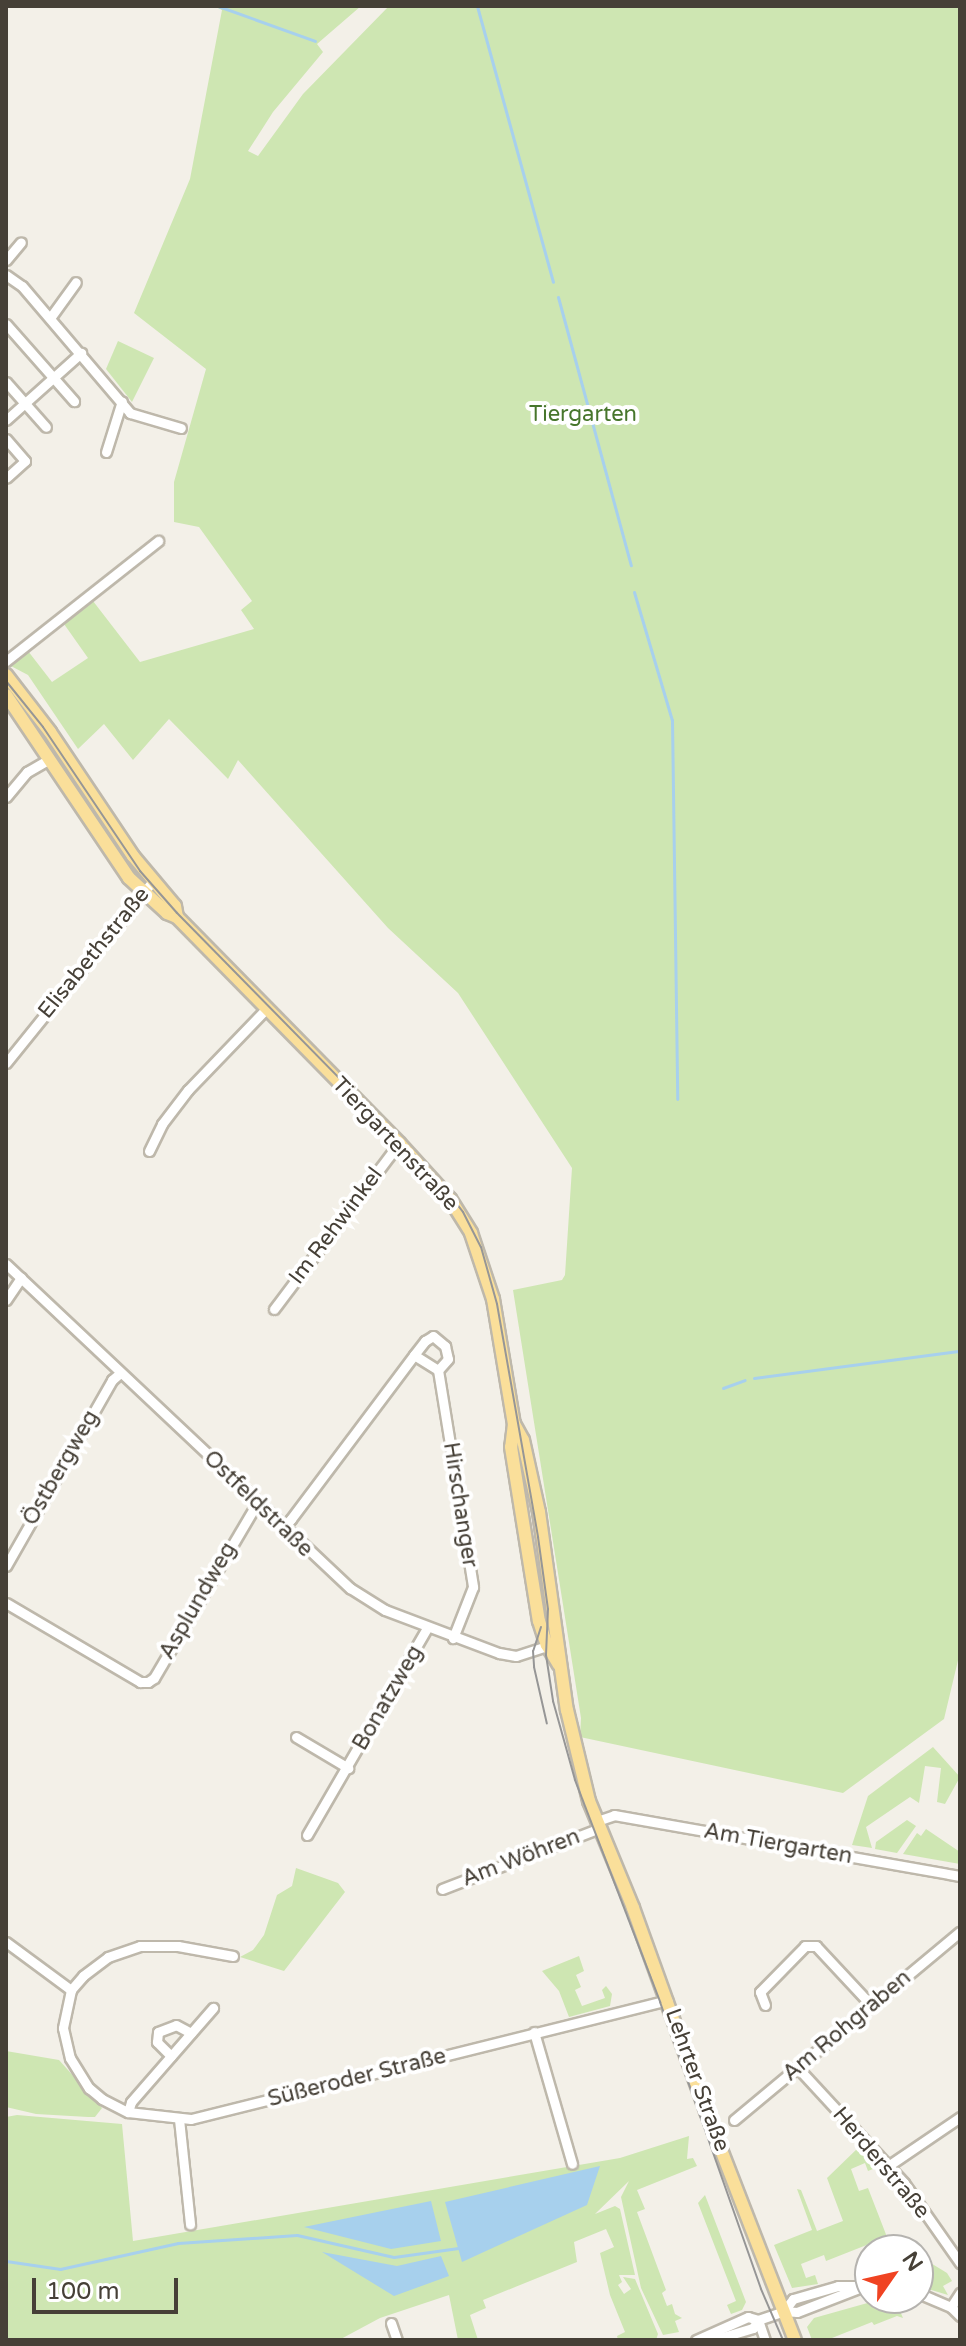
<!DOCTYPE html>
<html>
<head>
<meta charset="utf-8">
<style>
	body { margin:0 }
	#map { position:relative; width:966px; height:2346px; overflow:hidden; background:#f3f0e8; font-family:"Varela Round",sans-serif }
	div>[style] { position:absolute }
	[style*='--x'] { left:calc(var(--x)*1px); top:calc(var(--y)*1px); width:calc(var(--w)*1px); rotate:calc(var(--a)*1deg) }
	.green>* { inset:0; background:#cee6b2 }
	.water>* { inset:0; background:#a7d0ed }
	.stream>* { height:3px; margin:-1.5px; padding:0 1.5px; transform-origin:1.5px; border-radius:1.5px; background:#a7d0ed }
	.roads { filter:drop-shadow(2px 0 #beb8ab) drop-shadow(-2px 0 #beb8ab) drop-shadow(0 2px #beb8ab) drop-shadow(0 -2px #beb8ab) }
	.minor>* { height:9px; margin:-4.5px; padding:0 4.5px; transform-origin:4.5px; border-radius:4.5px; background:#fff }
	.major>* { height:12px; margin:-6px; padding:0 6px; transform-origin:6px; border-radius:6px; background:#fadf9a }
	.tram>* { height:2px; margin:-1px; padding:0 1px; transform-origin:1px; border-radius:1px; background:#969696 }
	span { translate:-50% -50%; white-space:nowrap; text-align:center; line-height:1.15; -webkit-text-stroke:8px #fff; paint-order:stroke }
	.park-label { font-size:22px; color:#47762c }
	.street-label { font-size:22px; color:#464037 }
	.frame { position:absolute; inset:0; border:8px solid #464037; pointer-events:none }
	.north { position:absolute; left:854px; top:2234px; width:80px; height:80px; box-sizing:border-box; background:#fff; border:2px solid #b5b3af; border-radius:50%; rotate:56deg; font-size:22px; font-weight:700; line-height:32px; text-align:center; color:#464037 }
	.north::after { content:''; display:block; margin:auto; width:28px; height:36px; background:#f04322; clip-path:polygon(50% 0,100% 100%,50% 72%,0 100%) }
	.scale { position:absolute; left:32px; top:2278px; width:146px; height:36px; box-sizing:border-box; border:4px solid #464037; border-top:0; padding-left:10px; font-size:24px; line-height:28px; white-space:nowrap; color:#464037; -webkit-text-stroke:6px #fff; paint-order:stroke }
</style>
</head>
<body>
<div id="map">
	<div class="green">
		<div style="clip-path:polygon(214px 6px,361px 6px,317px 44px,323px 52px,273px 112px,248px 151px,258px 156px,303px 94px,389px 6px,960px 6px,960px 1652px,944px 1719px,843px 1793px,580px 1737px,581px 1718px,513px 1290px,562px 1280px,565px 1275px,572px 1168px,458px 993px,388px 928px,238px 760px,228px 779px,169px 719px,133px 760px,104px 724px,78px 749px,28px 675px,9px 665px,28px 651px,52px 682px,88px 658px,64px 624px,93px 601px,140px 662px,254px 629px,241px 610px,252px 601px,199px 527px,174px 522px,174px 482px,206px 369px,134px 313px,190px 179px,222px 10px)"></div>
		<div style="clip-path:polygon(118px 341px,154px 358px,132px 402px,106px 369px)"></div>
		<div style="clip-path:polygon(933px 1747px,960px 1777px,945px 1804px,937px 1802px,941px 1768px,925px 1766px,919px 1803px,910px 1797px,866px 1827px,872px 1848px,852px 1845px,868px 1796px)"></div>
		<div style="clip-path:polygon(907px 1820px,916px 1826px,897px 1853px,875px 1849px,876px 1842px)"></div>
		<div style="clip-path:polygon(926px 1829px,960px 1852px,960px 1864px,903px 1854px,917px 1833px,921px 1836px)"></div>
		<div style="clip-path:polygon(296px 1868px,338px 1883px,345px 1892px,284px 1971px,240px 1957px,253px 1950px,264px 1935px,277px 1895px,292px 1886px)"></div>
		<div style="clip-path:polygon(579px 1956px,584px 1971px,576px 1975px,581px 1987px,575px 1990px,582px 2006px,605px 1998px,602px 1990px,606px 1986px,612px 1994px,610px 2006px,569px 2017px,559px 1991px,542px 1971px)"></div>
		<div style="clip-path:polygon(6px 2051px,59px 2060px,102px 2108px,95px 2117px,88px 2117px,36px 2114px,6px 2107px)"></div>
		<div style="clip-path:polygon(17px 2115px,122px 2124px,133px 2241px,620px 2158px,689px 2136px,687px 2159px,693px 2158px,697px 2166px,637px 2190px,645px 2209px,637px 2212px,666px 2290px,662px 2293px,667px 2306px,672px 2304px,675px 2314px,682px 2318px,675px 2321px,679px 2332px,663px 2335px,641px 2288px,621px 2197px,629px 2181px,595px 2214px,615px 2206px,620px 2209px,635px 2275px,619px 2275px,622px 2282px,618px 2285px,624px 2294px,631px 2289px,623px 2277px,635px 2279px,658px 2334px,656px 2340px,618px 2340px,617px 2336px,625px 2332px,610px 2295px,600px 2253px,614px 2247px,606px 2229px,574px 2242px,577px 2262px,483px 2300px,486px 2308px,470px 2315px,478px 2340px,458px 2340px,449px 2295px,380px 2318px,339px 2340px,6px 2340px,6px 2117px)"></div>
		<div style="clip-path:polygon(860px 2146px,878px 2167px,868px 2171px,865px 2163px,851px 2169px,859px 2191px,868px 2188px,887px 2237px,826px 2261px,824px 2255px,801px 2264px,806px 2278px,815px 2275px,818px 2284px,792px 2288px,774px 2245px,812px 2230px,797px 2189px,801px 2190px,817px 2231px,843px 2221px,827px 2178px)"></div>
		<div style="clip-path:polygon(705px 2195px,746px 2302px,742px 2310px,731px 2314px,727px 2305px,736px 2301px,698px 2203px)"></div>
		<div style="clip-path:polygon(929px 2262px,947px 2273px,952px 2281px,943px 2286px,948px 2295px,918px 2286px,918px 2278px,925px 2273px)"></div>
		<div style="clip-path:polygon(871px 2302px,897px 2304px,903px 2318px,897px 2316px,874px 2325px,872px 2322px,827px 2340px,812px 2340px,807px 2327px,814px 2318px)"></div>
	</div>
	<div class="water">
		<div style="clip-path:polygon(600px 2166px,587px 2205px,462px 2262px,445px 2202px)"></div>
		<div style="clip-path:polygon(431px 2201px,441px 2241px,391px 2249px,304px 2227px)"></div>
		<div style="clip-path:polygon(322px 2252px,397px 2266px,441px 2256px,449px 2276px,394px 2296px)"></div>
	</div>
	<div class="stream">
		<div style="--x:218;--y:6;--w:103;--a:19.8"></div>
		<div style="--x:477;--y:6;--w:286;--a:74.6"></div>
		<div style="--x:558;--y:297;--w:278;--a:74.8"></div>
		<div style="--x:634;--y:592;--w:134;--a:73.5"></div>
		<div style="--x:672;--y:720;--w:379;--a:89.2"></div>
		<div style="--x:754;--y:1378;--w:208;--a:-7.5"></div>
		<div style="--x:723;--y:1388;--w:23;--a:-20"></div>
		<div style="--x:6;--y:2261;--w:55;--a:8.4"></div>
		<div style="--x:60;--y:2269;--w:121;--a:-12.4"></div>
		<div style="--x:178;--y:2243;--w:119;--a:-3.8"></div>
		<div style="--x:297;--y:2235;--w:99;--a:12.8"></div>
		<div style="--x:394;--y:2257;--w:65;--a:-8"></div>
	</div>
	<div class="roads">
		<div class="minor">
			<div style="--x:6;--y:260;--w:23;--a:-50"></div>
			<div style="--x:6;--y:275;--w:19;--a:35"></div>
			<div style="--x:22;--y:286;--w:167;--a:49.6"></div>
			<div style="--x:130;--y:413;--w:53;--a:16.4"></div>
			<div style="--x:50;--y:318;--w:44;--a:-54.2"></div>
			<div style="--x:6;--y:324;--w:103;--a:48.6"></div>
			<div style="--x:6;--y:382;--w:60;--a:48.4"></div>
			<div style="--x:6;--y:420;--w:101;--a:-41.8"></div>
			<div style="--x:6;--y:439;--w:29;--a:49"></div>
			<div style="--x:25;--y:461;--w:25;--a:138"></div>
			<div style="--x:106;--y:452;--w:53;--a:-72.6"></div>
			<div style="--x:6;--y:661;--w:194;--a:-38.3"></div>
			<div style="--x:6;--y:797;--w:33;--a:-50"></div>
			<div style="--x:27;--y:772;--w:24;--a:-30"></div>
			<div style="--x:6;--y:1063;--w:234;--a:-51.1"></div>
			<div style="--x:149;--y:1151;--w:30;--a:-64"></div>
			<div style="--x:162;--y:1124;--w:43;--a:-52.6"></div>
			<div style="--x:188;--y:1090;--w:114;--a:-46.1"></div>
			<div style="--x:6;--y:1264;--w:473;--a:43.3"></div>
			<div style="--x:350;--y:1588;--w:41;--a:32.2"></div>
			<div style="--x:385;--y:1610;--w:122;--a:20.7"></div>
			<div style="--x:499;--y:1653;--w:17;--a:10"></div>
			<div style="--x:516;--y:1656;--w:39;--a:-18"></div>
			<div style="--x:6;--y:1300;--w:27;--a:-56"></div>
			<div style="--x:274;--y:1309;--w:208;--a:-53"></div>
			<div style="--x:438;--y:1370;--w:220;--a:80.8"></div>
			<div style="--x:473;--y:1587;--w:55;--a:111.4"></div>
			<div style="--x:283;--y:1528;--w:12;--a:-48"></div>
			<div style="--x:291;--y:1519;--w:205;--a:-53.1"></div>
			<div style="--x:414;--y:1355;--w:18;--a:-52"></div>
			<div style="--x:425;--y:1341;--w:9;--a:-32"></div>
			<div style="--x:433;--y:1336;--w:16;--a:40"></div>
			<div style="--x:445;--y:1346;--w:13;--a:77"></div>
			<div style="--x:448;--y:1359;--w:15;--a:132"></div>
			<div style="--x:438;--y:1370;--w:28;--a:-148"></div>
			<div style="--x:6;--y:1566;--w:214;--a:-60.3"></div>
			<div style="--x:112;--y:1380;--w:11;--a:-41"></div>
			<div style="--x:6;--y:1603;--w:156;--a:30.5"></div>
			<div style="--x:140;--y:1682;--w:8;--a:0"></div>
			<div style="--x:148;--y:1682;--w:7;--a:-34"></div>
			<div style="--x:154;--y:1678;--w:203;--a:-59.5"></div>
			<div style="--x:296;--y:1737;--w:61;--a:30.8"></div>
			<div style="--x:597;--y:1821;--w:18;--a:-19"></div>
			<div style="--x:614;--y:1815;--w:351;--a:10"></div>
			<div style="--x:307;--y:1835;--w:239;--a:-59.9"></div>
			<div style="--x:442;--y:1889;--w:169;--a:-21.1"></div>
			<div style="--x:6;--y:1942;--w:81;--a:36.4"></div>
			<div style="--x:233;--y:1956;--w:56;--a:-169.7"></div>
			<div style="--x:178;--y:1946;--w:38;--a:180"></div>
			<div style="--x:140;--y:1946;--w:34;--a:161"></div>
			<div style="--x:108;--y:1957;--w:31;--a:143"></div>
			<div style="--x:83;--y:1976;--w:18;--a:131"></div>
			<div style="--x:71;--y:1990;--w:39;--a:102"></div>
			<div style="--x:63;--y:2028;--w:31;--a:77"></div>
			<div style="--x:70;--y:2058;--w:36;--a:58"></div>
			<div style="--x:89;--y:2088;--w:17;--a:40"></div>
			<div style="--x:102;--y:2099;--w:29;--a:27"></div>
			<div style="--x:128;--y:2112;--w:63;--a:6.3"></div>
			<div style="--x:191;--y:2119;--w:491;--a:-14"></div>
			<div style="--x:765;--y:2005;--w:14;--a:-111"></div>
			<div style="--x:760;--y:1992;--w:64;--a:-45.6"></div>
			<div style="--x:805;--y:1946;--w:11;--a:0"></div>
			<div style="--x:816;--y:1946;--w:81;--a:47"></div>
			<div style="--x:534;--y:2032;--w:137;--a:73.9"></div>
			<div style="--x:171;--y:2056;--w:20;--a:-135"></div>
			<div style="--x:157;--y:2042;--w:10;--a:-84"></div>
			<div style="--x:158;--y:2032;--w:19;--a:-21"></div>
			<div style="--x:176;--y:2025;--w:17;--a:28"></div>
			<div style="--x:797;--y:2067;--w:158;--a:47.3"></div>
			<div style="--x:904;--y:2183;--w:98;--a:55"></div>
			<div style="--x:128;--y:2112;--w:10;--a:-73"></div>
			<div style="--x:131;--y:2102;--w:125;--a:-48.9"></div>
			<div style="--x:179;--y:2119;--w:106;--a:84"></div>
			<div style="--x:734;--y:2120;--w:294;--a:-39.8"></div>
			<div style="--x:888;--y:2166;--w:87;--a:-34.2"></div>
			<div style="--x:918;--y:2293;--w:36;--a:23"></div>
			<div style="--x:951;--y:2307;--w:13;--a:45"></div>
			<div style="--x:951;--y:2307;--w:17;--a:-57"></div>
			<div style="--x:784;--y:2311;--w:15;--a:-53"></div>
			<div style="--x:793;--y:2299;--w:47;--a:-16.1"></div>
			<div style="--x:838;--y:2286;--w:21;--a:0"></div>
			<div style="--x:758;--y:2320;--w:21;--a:71"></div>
			<div style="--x:391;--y:2323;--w:18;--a:71"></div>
			<div style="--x:696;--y:2340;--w:57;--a:-23.9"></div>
			<div style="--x:748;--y:2317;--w:10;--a:17"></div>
			<div style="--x:758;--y:2320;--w:28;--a:-19"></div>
			<div style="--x:784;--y:2311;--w:13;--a:4"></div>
			<div style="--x:797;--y:2312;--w:72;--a:-21.2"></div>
			<div style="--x:713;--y:2340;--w:42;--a:-16.7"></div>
			<div style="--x:753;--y:2328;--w:9;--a:-58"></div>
		</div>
		<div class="major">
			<div style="--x:6;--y:675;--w:72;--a:52.3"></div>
			<div style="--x:50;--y:732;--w:149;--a:56.2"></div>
			<div style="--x:133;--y:856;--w:65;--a:50"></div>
			<div style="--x:175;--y:906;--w:11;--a:80"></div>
			<div style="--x:6;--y:695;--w:220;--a:56.1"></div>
			<div style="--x:129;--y:878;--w:52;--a:42.6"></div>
			<div style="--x:167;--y:913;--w:11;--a:22"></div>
			<div style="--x:177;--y:917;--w:317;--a:45.5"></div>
			<div style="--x:399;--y:1143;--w:76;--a:47.7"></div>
			<div style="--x:450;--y:1199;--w:40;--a:58"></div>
			<div style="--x:471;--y:1233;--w:70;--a:71.6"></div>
			<div style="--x:493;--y:1299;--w:127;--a:80.5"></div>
			<div style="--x:514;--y:1424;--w:23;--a:97"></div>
			<div style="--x:511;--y:1447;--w:176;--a:80.9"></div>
			<div style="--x:539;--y:1621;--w:25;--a:72"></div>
			<div style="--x:547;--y:1645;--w:23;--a:59"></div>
			<div style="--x:514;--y:1424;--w:18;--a:61"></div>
			<div style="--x:523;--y:1440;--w:74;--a:77.5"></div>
			<div style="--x:539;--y:1512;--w:200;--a:82"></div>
			<div style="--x:567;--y:1710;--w:94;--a:76.4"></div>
			<div style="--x:589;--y:1801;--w:116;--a:67.6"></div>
			<div style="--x:633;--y:1908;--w:216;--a:70.2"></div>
			<div style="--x:706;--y:2111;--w:246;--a:68.8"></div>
		</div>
	</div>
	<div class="tram">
		<div style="--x:6;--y:681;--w:59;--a:51.2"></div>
		<div style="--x:43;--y:727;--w:174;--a:56"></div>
		<div style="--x:140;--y:871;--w:56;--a:48.6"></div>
		<div style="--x:177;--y:913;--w:371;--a:45.5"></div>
		<div style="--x:437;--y:1178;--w:43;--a:52.6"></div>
		<div style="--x:463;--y:1212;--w:39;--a:63"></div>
		<div style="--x:481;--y:1247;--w:59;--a:74.3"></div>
		<div style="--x:497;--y:1304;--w:237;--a:80"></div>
		<div style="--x:538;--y:1537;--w:73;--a:82.1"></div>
		<div style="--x:548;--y:1609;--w:46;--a:92.5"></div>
		<div style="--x:546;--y:1655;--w:47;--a:81.3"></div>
		<div style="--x:553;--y:1701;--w:82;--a:74.4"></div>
		<div style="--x:575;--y:1780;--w:238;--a:69"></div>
		<div style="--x:660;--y:2002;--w:304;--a:70.6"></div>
		<div style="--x:761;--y:2289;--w:56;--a:66.7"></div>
		<div style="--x:541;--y:1627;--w:25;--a:108"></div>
		<div style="--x:533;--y:1651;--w:16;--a:86"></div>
		<div style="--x:534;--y:1667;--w:58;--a:77.2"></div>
	</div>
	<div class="park-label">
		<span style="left:583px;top:415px">Tiergarten</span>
	</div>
	<div class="street-label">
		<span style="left:94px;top:953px;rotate:-51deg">Elisabethstraße</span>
		<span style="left:395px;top:1144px;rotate:47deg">Tiergartenstraße</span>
		<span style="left:336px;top:1226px;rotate:-53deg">Im Rehwinkel</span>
		<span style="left:61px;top:1468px;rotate:-60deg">Östbergweg</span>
		<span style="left:258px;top:1504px;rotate:44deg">Ostfeldstraße</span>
		<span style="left:460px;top:1505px;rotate:81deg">Hirschanger</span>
		<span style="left:198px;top:1601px;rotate:-60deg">Asplundweg</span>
		<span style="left:388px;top:1698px;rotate:-60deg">Bonatzweg</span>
		<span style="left:778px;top:1844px;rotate:10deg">Am Tiergarten</span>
		<span style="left:521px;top:1858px;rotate:-21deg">Am Wöhren</span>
		<span style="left:847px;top:2026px;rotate:-40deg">Am Rohgraben</span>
		<span style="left:357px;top:2078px;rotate:-14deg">Süßeroder Straße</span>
		<span style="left:697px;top:2080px;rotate:70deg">Lehrter Straße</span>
		<span style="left:881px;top:2163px;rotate:50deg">Herderstraße</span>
	</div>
	<div class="frame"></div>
	<div class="north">N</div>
	<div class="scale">100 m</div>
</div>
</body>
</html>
